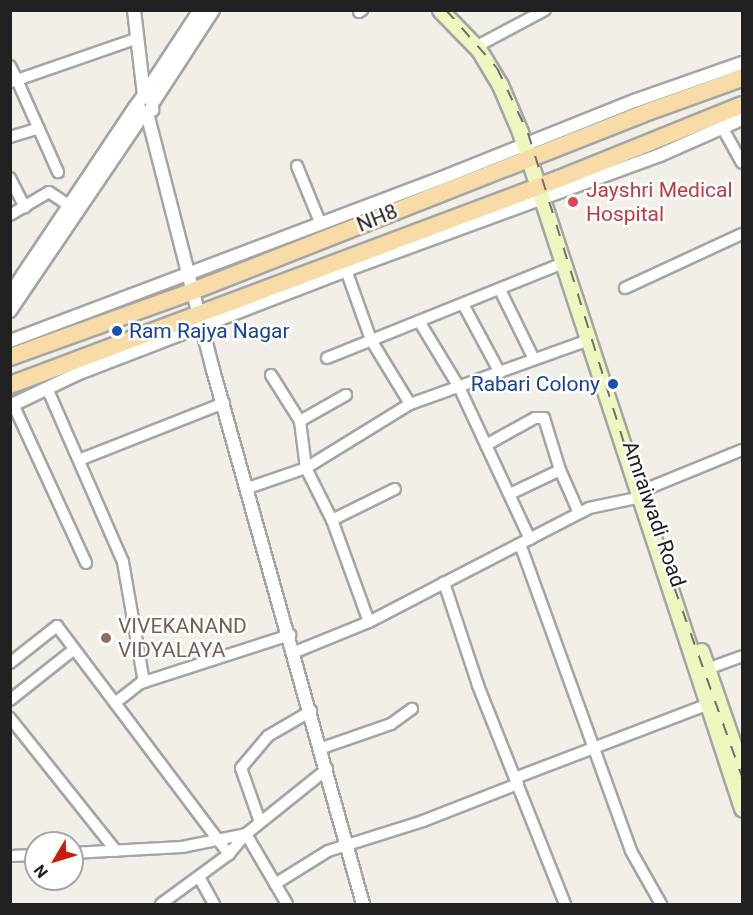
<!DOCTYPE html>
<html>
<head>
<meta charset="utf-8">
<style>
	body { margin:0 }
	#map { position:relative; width:753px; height:915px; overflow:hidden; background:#f1efe8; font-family:Roboto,sans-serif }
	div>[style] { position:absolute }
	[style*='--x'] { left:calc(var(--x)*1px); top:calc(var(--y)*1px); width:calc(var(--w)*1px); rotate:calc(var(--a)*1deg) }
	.roads { filter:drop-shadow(2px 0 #a5a5a5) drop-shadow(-2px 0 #a5a5a5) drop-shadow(0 2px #a5a5a5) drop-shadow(0 -2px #a5a5a5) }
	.minor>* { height:10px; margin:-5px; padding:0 5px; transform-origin:5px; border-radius:5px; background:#fff }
	.tertiary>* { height:12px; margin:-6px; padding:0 6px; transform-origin:6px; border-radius:6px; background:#fff }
	.secondary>* { height:15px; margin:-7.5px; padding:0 7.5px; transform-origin:7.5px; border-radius:7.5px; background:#eff7c0 }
	.primary>* { height:16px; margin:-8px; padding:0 8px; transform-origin:8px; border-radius:8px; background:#f7dca7 }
	.rail>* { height:2px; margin-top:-1px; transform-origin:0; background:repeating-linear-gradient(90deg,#6f6f6f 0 12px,transparent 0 24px) }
	.dots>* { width:16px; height:16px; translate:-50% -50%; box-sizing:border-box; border:3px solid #fff; border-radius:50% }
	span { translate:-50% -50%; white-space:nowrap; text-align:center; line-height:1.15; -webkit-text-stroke:5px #fff; paint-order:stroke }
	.health-label { font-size:21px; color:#be3a42 }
	.left { translate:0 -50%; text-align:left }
	.street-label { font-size:21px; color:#212121 }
	.transit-label { font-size:21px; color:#164399 }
	.right { translate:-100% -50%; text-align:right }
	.education-label { font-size:21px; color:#785e54 }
	.frame { position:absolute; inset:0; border:12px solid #212121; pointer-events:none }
	.north { position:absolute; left:24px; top:831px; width:60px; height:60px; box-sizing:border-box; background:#fff; border:2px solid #a6a6a6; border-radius:50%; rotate:232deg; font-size:16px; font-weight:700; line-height:24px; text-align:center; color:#212121 }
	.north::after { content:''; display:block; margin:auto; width:21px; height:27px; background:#c71d0b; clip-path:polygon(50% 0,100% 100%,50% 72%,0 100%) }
</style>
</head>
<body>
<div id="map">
	<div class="roads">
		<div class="minor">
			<div style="--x:359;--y:12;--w:4;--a:-34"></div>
			<div style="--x:483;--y:43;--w:70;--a:-28"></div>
			<div style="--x:10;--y:66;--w:16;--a:63"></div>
			<div style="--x:17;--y:80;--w:128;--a:-19.1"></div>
			<div style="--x:11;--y:82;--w:6;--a:-18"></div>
			<div style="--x:17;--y:80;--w:101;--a:66"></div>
			<div style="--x:722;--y:127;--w:41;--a:60.9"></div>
			<div style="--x:10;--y:137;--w:30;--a:-17"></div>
			<div style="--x:297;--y:166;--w:61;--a:67.7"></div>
			<div style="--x:10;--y:178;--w:33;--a:63"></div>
			<div style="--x:10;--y:215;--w:45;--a:-30.5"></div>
			<div style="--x:49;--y:192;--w:25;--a:34"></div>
			<div style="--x:346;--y:270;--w:74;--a:70.3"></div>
			<div style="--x:371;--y:340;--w:75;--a:58.6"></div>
			<div style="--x:625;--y:288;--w:129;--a:-24.8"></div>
			<div style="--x:500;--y:290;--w:77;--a:63.8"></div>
			<div style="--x:463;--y:304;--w:78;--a:61.8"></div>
			<div style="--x:419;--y:321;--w:77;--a:58.8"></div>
			<div style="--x:459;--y:387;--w:168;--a:65"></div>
			<div style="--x:327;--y:358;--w:254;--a:-21.9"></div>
			<div style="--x:271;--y:375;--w:54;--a:57.8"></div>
			<div style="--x:300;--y:421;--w:53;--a:-29.5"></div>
			<div style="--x:47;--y:388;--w:190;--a:66.4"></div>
			<div style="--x:123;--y:562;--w:122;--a:80.1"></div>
			<div style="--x:13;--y:404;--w:175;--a:65.3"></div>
			<div style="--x:486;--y:445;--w:56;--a:-28.9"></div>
			<div style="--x:535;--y:418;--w:9;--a:0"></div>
			<div style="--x:544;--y:418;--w:54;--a:72.9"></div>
			<div style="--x:560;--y:470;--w:47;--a:66.2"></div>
			<div style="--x:79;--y:460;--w:156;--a:-21.5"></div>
			<div style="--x:248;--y:488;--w:61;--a:-19"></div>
			<div style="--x:306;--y:468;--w:47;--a:-97.3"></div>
			<div style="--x:644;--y:490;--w:106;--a:-22.2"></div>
			<div style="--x:510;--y:494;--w:55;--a:-25.6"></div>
			<div style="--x:332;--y:520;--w:70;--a:-26.2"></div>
			<div style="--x:520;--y:544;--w:326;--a:70.1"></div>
			<div style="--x:631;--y:851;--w:61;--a:60.5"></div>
			<div style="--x:369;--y:622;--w:109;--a:-109.9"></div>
			<div style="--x:332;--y:520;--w:58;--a:-116.6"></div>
			<div style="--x:306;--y:468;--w:122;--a:-31.6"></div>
			<div style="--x:410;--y:404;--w:190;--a:-19.7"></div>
			<div style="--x:295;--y:652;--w:80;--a:-22.1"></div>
			<div style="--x:369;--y:622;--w:85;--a:-27.5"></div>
			<div style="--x:10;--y:663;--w:60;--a:-38.2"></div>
			<div style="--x:57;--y:626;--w:286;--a:53"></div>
			<div style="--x:707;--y:669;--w:37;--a:-20"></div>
			<div style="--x:10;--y:700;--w:80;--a:-38.4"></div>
			<div style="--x:115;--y:703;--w:33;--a:-38"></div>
			<div style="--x:141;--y:683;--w:157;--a:-17.9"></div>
			<div style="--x:10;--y:718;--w:170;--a:51.4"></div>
			<div style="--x:322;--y:748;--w:73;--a:-19.2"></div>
			<div style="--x:391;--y:724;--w:26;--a:-36"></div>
			<div style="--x:515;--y:778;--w:213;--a:-20.9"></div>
			<div style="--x:260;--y:822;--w:57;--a:-109.4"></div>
			<div style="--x:241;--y:768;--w:42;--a:-49.8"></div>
			<div style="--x:268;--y:736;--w:50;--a:-30.2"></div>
			<div style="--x:72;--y:853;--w:110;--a:-3.1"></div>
			<div style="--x:182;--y:847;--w:65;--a:-11.5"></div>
			<div style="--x:246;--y:834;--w:81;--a:59.6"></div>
			<div style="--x:10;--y:856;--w:26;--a:-2"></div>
			<div style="--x:199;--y:877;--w:31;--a:61"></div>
			<div style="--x:275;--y:884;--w:62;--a:-31.9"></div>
			<div style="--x:328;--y:851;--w:100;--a:-17.5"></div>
			<div style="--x:423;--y:821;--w:102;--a:-21.3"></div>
			<div style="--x:161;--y:904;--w:84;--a:-36.3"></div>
			<div style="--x:229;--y:854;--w:26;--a:-50"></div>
			<div style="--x:246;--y:834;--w:104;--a:-38.7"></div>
			<div style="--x:565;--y:904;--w:236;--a:-111.7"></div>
			<div style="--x:478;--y:685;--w:108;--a:-108.4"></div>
			<div style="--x:444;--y:583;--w:163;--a:-27.3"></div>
			<div style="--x:589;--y:508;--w:53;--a:-11.9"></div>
		</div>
		<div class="tertiary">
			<div style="--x:134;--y:10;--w:86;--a:83.3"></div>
			<div style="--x:144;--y:95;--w:102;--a:-56.6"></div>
			<div style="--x:154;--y:101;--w:108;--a:-57"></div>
			<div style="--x:147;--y:113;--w:265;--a:75.6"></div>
			<div style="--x:213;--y:370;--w:555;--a:74.31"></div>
			<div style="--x:10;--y:294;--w:226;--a:-56.2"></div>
			<div style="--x:10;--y:311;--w:239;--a:-55.9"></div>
			<div style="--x:144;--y:113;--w:9;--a:-21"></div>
			<div style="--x:152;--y:110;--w:12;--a:-90"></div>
			<div style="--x:152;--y:98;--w:9;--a:-159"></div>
			<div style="--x:144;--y:95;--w:14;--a:126"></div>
			<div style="--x:136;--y:106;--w:11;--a:41"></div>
			<div style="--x:10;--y:341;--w:459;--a:-20.7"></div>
			<div style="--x:439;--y:179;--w:213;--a:-21.8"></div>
			<div style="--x:637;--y:100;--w:111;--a:-19.4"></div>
			<div style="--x:10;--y:406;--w:74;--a:-25.5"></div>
			<div style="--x:77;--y:374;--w:288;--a:-21.1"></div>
			<div style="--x:346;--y:270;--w:334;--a:-20.1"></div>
			<div style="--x:660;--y:155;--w:90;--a:-23.7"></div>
		</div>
		<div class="secondary">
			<div style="--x:440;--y:10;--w:56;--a:45.7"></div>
			<div style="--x:479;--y:50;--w:41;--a:59"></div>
			<div style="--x:500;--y:85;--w:51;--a:66.9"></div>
			<div style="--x:520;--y:132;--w:712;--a:71.82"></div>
			<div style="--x:701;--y:651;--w:126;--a:71"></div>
		</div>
		<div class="primary">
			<div style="--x:10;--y:357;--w:195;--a:-19.8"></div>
			<div style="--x:193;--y:291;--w:483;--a:-21.5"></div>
			<div style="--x:642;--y:114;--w:106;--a:-19.8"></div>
			<div style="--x:10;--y:385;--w:586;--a:-20.57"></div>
			<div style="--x:559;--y:179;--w:197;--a:-22"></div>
		</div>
	</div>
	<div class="rail">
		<div style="--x:446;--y:10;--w:77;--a:48.7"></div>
		<div style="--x:497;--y:68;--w:72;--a:64.5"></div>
		<div style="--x:528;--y:133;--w:358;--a:72.8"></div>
		<div style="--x:634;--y:475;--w:321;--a:70.3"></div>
	</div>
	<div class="dots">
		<div style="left:573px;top:202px;background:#e0444e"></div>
		<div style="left:117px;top:331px;background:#1a4fb4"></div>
		<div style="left:613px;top:384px;background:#1a4fb4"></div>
		<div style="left:106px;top:638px;background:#8d6e63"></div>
	</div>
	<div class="health-label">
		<span class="left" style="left:586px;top:202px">Jayshri Medical<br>Hospital</span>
	</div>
	<div class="street-label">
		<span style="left:377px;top:218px;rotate:-22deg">NH8</span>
		<span style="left:654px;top:514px;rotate:71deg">Amraiwadi Road</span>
	</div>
	<div class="transit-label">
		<span class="left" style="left:129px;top:331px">Ram Rajya Nagar</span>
		<span class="right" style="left:600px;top:384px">Rabari Colony</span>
	</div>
	<div class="education-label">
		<span class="left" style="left:118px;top:638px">VIVEKANAND<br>VIDYALAYA</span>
	</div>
	<div class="frame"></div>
	<div class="north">N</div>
</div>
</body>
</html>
